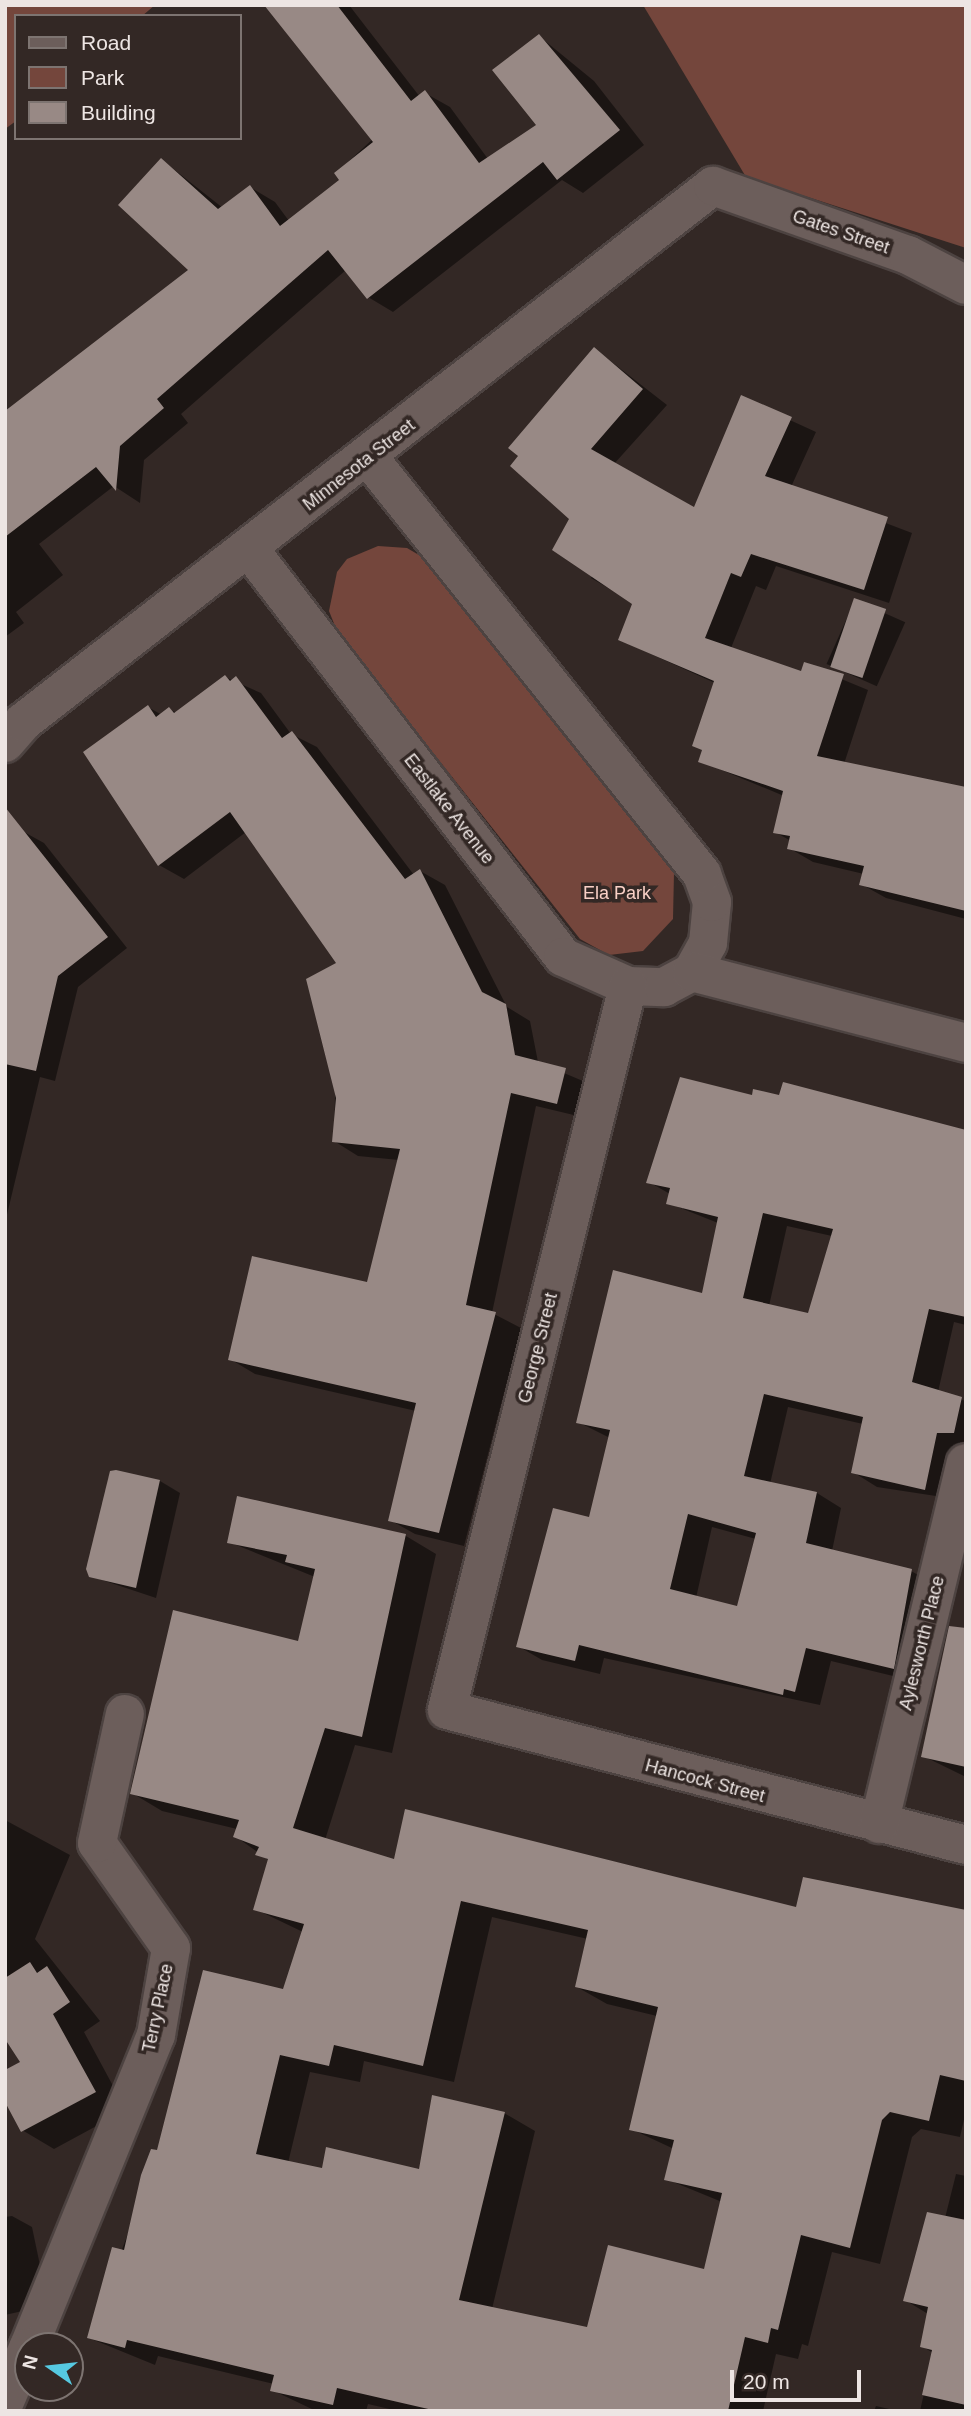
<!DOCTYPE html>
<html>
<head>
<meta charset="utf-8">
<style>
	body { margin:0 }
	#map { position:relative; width:971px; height:2416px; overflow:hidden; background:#332825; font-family:Helvetica,sans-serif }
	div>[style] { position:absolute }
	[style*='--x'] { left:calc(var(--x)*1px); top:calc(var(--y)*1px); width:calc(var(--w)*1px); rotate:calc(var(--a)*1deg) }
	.green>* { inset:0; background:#74463c }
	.shadow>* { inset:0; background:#0007; transform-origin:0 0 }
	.building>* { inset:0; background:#988985; transform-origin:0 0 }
	.roads { filter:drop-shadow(2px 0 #4d4341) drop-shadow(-2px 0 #4d4341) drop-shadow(0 2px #4d4341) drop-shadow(0 -2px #4d4341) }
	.street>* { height:38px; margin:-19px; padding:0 19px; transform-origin:19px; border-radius:19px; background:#6c5e5b }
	span { translate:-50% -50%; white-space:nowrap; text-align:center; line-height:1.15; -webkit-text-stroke:7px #332825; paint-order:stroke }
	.street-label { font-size:18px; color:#ede5e3 }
	.park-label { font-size:18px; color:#f9d0c6 }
	.frame { position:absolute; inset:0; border:7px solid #ede5e3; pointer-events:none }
	.legend { position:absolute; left:14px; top:14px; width:228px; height:126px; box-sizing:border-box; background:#332825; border:2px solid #7d7471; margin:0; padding:9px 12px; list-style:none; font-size:21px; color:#ede5e3 }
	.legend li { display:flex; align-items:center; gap:14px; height:35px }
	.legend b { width:35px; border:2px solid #7d7471 }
	.north { position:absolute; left:14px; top:2332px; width:70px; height:70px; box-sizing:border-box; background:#332825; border:2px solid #7d7471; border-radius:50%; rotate:284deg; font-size:19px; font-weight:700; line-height:28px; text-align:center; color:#ede5e3 }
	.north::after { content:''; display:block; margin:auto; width:24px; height:32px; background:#56c9e1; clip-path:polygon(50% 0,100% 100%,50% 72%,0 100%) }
	.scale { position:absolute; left:730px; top:2370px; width:131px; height:32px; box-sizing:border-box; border:4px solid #ede5e3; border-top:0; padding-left:9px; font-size:21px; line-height:24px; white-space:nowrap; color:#ede5e3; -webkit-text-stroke:5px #332825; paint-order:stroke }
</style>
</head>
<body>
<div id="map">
	<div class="green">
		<div style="clip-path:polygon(5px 5px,155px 5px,142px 16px,16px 16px,16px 121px,5px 129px)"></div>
		<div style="clip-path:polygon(643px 5px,966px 5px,966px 248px,746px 177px)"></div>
		<div style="clip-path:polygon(378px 546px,407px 548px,424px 558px,674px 872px,673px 919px,643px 951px,609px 955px,580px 939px,337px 631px,329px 611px,337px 572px,347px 559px)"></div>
	</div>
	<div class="shadow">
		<div style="clip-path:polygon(272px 5px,349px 5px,420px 97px,425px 93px,450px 107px,488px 159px,538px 125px,539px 36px,594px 81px,644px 145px,583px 193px,562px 180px,393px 312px,368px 297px,346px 270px,181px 414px,188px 423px,144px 460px,140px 503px,114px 486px,39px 544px,63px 575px,16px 612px,24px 623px,5px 637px,5px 413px,191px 271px,162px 160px,223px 208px,250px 187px,275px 202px,289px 221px,342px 180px,336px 173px,375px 137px)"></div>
		<div style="clip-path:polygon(595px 349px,667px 405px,614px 464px,695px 509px,742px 398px,816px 432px,791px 487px,912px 533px,889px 603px,776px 566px,766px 590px,756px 586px,731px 648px,802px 673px,805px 664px,868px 690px,844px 764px,966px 789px,966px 919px,886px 898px,861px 884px,864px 874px,813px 862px,789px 848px,791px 841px,775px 832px,784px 796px,700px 761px,715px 683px,620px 640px,634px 603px,591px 578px,594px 572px,571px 518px)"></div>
		<div style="left:855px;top:600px;width:55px;height:70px;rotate:24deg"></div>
		<div style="clip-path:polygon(225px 677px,261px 693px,291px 734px,317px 747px,414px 875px,420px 871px,445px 885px,507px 1007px,530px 1021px,538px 1062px,590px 1084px,582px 1117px,536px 1106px,492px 1313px,521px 1328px,464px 1546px,415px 1534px,390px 1520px,416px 1411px,255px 1374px,230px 1359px,368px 1284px,399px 1160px,358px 1156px,334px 1141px,338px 963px,246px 832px,184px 879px,159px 865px,148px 707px,162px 715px,169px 709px,177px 713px)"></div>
		<div style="clip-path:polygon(24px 832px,44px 843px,127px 948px,78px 987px,55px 1081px,40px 1077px,5px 1223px,5px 847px)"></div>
		<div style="clip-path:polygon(evenodd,753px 1097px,966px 1131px,966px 1325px,954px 1322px,938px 1392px,966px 1401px,962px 1500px,877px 1487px,853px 1472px,863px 1424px,788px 1407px,770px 1484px,817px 1493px,841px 1508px,832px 1551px,911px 1571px,936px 1585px,918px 1682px,831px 1661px,820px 1705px,604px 1658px,600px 1674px,542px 1660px,518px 1646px,590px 1519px,610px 1438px,578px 1422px,703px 1295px,718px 1223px,668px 1203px,670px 1194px,649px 1182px,753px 1097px,787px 1226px,832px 1236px,809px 1315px,769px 1306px,787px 1226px,753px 1097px,712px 1527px,756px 1539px,739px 1608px,696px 1598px,712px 1527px)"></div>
		<div style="clip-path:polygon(111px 1473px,160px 1481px,180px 1493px,156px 1598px,90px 1576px)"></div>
		<div style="clip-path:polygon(evenodd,406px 1536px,436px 1554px,392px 1753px,355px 1745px,325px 1840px,395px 1861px,797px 1909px,966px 1915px,966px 2111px,960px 2137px,921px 2129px,912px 2137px,880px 2264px,832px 2252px,808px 2346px,802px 2344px,798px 2359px,776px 2354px,763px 2411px,398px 2411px,368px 2404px,366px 2411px,316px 2411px,272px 2390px,274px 2384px,158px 2356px,155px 2365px,89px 2338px,158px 2153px,285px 1991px,303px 1932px,255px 1909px,270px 1861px,235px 1836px,237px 1829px,162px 1811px,132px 1793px,299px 1643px,315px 1577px,229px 1542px,406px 1536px,492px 1917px,588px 1939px,577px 1987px,607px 2004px,657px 2016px,631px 2129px,674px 2149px,666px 2179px,722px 2202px,706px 2271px,588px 2329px,492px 2309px,535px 2131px,504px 2113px,420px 2171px,323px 2170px,288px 2163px,310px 2072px,360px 2082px,364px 2061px,454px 2082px,492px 1917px)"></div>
		<div style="clip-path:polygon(966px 1632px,966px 1777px,923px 1756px)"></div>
		<div style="clip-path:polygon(5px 1820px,70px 1855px,35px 1939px,100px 2021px,84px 2032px,126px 2110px,54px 2149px,22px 2130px,25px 2065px,5px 2036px)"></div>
		<div style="clip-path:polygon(956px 2174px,966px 2176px,966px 2411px,920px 2411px,933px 2353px,922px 2346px,928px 2314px,905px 2300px,945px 2218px)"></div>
		<div style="clip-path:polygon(12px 2216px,32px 2227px,46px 2294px,40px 2307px,5px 2315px,5px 2217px)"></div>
		<div style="clip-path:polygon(876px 2406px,898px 2411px,874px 2411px)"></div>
	</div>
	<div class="building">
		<div style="clip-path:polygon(264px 5px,337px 5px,411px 101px,425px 90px,479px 163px,536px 125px,492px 70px,539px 34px,620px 130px,557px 180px,543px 162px,367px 299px,328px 250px,157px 399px,164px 408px,120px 446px,116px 491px,96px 467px,5px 537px,5px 411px,188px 270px,118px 205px,161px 158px,218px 209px,250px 185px,280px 226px,339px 180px,334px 173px,373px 142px)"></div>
		<div style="clip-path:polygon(594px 347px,643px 389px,591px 449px,694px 507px,741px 395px,792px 417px,765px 476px,888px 517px,864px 590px,751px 554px,741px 577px,731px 573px,705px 638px,801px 671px,804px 662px,844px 674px,817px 756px,966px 787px,966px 911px,859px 885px,864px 866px,787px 849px,790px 836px,773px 833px,783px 791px,698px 762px,702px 750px,692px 746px,714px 681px,618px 640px,632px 604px,552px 550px,569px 519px,510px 466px,518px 456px,508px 448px)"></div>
		<div style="left:854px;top:598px;width:34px;height:73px;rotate:19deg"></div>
		<div style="clip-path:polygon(225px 675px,230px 681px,236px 676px,282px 738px,292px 731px,405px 879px,420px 869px,482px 992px,506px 1004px,515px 1055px,566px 1068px,557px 1104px,511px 1093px,466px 1305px,496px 1312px,439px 1533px,388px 1521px,416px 1403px,228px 1360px,252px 1256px,367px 1282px,400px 1149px,332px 1142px,336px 1098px,306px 979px,336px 963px,230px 812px,158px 866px,83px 752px,148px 705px,156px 717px,169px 707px,174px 713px)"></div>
		<div style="clip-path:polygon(5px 807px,108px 937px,58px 976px,36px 1071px,5px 1064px)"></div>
		<div style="clip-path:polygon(evenodd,680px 1077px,752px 1095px,753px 1089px,779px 1095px,783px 1082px,966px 1130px,966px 1317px,929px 1309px,912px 1382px,962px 1397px,954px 1433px,937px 1433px,925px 1490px,851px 1473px,863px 1417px,764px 1394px,744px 1476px,817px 1492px,806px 1543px,912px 1569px,894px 1669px,806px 1648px,795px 1692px,784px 1689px,783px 1695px,579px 1645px,575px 1661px,516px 1647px,553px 1508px,589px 1517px,610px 1430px,576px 1423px,613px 1270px,702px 1293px,718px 1217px,666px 1204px,670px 1188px,646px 1183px,680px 1077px,763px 1213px,833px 1229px,808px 1313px,743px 1298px,763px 1213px,680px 1077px,688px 1514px,756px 1533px,737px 1606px,670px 1589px,688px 1514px)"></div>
		<div style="clip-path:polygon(116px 1470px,160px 1480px,136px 1588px,89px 1577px,86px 1569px,110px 1471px)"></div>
		<div style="clip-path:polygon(evenodd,237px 1496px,406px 1534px,362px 1737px,325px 1728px,293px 1828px,394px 1859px,405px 1809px,796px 1907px,803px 1877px,966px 1910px,966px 2081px,940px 2075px,929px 2121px,890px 2112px,882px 2120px,850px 2248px,801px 2235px,778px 2330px,771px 2328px,768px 2343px,745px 2337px,728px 2411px,437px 2411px,337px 2388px,333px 2405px,270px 2391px,274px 2375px,127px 2340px,125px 2348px,87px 2338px,112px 2247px,124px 2250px,141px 2175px,151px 2149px,157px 2150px,203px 1970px,283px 1989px,304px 1924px,253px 1910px,268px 1859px,255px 1855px,259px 1847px,233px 1837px,239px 1820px,130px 1794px,173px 1610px,298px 1641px,315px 1569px,285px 1562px,287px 1555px,227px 1543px,237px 1496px,461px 1901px,588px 1930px,575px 1987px,658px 2007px,629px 2130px,674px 2140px,664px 2180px,722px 2193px,704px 2269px,608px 2245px,587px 2327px,459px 2300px,505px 2112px,432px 2095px,419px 2169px,326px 2147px,322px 2168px,256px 2154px,280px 2055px,329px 2066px,334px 2045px,423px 2066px,461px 1901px)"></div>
		<div style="clip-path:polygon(949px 1626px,966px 1628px,966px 1767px,921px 1757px)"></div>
		<div style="clip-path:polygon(30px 1962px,37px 1973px,47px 1966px,70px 2002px,53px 2014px,96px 2092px,21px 2132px,5px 2102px,5px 2070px,20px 2062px,5px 2039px,5px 1978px)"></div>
		<div style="clip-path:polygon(927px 2212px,966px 2220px,966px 2405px,922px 2395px,932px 2350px,920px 2347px,928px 2307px,903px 2301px)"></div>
	</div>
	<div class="roads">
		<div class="street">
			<div style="--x:250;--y:550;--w:513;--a:52.44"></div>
			<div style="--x:563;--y:957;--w:71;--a:24"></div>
			<div style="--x:628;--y:986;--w:36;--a:2"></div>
			<div style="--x:664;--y:987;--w:32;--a:-28"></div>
			<div style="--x:692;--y:972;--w:33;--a:-61"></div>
			<div style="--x:708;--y:943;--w:41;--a:-84.4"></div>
			<div style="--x:712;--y:902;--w:30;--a:-110"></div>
			<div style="--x:702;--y:874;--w:533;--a:-128.68"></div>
			<div style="--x:5;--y:743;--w:28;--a:-49"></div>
			<div style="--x:23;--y:722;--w:874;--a:-37.84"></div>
			<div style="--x:713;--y:186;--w:207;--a:19.5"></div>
			<div style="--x:908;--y:255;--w:65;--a:27.3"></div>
			<div style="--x:692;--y:972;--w:283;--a:14.5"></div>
			<div style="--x:628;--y:986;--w:746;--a:104.04"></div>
			<div style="--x:447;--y:1710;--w:536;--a:14.58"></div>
			<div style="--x:879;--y:1824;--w:371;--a:-76.5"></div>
			<div style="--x:29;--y:2346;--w:336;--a:-67.8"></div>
			<div style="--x:156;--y:2035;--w:88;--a:-80.2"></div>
			<div style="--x:171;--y:1948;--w:128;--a:-125.2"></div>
			<div style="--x:97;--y:1843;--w:132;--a:-77.8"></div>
			<div style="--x:5;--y:2401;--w:58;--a:-66.5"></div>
		</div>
	</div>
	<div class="street-label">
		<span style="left:841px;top:232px;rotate:19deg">Gates Street</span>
		<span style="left:359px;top:465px;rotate:-38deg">Minnesota Street</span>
		<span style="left:449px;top:809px;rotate:52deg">Eastlake Avenue</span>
		<span style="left:538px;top:1348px;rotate:-76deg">George Street</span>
		<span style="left:922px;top:1643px;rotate:-76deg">Aylesworth Place</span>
		<span style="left:705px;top:1781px;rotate:15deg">Hancock Street</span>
		<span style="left:158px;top:2008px;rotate:-78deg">Terry Place</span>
	</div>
	<div class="park-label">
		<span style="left:617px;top:893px">Ela Park</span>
	</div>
	<div class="frame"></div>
	<ul class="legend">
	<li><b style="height:9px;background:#6c5e5b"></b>Road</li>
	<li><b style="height:19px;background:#74463c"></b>Park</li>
	<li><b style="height:19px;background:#988985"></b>Building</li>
	</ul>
	<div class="north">N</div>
	<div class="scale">20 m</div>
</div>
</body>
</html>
